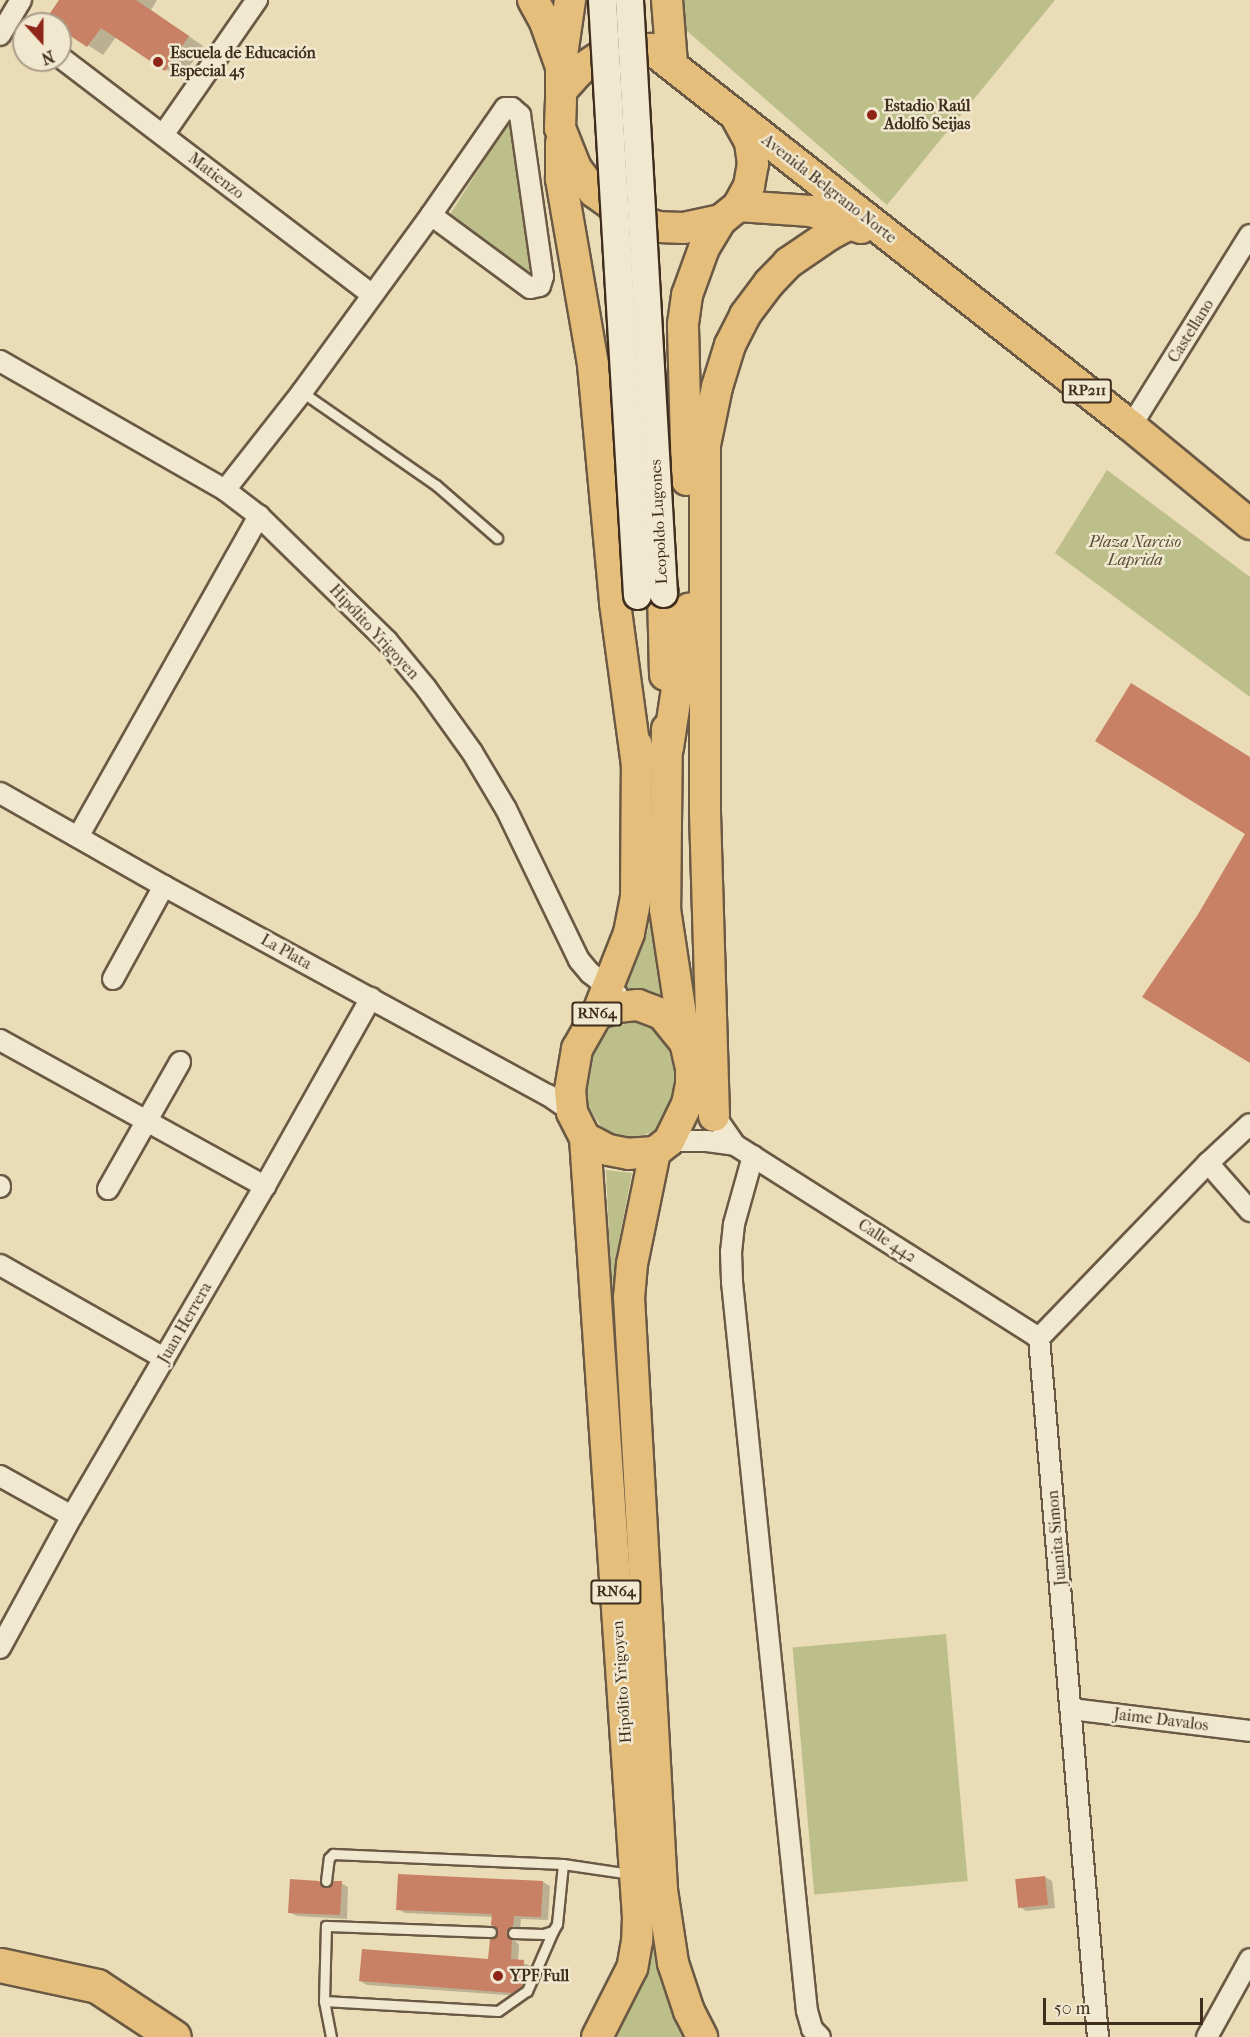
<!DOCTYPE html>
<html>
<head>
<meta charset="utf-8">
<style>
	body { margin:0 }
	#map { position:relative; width:1250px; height:2037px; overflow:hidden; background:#eadcb7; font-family:"IM FELL French Canon",serif }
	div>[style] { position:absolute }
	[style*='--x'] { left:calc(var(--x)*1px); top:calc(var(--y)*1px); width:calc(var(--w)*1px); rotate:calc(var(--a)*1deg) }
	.green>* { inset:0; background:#bcbf8a; transform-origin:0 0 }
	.shadow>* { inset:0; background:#0003 }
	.building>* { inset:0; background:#c88165; transform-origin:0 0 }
	.roads { filter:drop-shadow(2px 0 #6a5944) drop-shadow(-2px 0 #6a5944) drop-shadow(0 2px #6a5944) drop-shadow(0 -2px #6a5944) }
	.service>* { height:9px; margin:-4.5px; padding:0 4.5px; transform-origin:4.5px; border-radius:4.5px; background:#f1e8d0 }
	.minor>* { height:20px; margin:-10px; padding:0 10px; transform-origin:10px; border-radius:10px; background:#f1e8d0 }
	.primary>* { height:30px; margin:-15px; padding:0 15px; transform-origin:15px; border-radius:15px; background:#e5be7c }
	.trunk>* { height:33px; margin:-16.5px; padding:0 16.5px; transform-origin:16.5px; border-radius:16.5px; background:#e5be7c }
	.bridges { filter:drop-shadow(2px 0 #3f2d1e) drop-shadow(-2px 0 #3f2d1e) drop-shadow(0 2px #3f2d1e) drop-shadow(0 -2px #3f2d1e) }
	.secondary-bridge>* { height:27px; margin:-13.5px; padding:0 13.5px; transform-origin:13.5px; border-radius:13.5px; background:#f1e8d0 }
	.dots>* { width:16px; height:16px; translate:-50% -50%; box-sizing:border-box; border:3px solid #f1e8d0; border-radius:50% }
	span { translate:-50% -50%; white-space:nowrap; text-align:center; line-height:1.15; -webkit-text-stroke:5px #f1e8d0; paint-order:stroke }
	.shield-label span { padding:2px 4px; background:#f1e8d0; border:2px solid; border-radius:4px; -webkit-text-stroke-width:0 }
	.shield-label { font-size:15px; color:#3f2d1e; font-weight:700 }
	.poi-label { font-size:16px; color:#3f2d1e; font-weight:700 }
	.left { translate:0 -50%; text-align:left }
	.street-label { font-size:16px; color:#3f2d1e }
	.park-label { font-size:16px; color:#584a34; font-style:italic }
	.north { position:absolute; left:12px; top:12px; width:60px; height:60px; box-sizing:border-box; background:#f1e8d0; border:2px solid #aa9d89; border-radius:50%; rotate:159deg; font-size:16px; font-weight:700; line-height:24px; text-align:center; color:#3f2d1e }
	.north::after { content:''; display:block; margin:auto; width:21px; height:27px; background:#8f2418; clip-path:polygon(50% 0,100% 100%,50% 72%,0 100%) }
	.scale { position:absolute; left:1043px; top:1998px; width:160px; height:27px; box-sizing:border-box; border:3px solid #3f2d1e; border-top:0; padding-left:8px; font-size:18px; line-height:21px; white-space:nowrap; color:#3f2d1e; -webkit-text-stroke:4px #f1e8d0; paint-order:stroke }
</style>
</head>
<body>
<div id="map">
	<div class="green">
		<div style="clip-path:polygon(678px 0,1055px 0,887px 205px,679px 24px)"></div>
		<div style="clip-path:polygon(509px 121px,516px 127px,531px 270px,524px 273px,449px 216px)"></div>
		<div style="clip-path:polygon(1107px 470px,1250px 577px,1250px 697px,1055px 553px)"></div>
		<div style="clip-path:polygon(653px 896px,666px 998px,642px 989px,625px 989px,647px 934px)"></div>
		<div style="clip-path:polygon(636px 1021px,658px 1031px,669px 1051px,675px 1075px,674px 1092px,661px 1125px,652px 1132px,632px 1139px,610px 1133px,600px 1125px,590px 1109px,584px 1093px,583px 1075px,597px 1040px,611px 1028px)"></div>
		<div style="clip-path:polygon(606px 1170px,632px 1173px,620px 1235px,612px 1300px)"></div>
		<div style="left:946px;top:1634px;width:248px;height:154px;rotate:85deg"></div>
		<div style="clip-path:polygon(654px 1940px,684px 2037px,617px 2037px)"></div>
	</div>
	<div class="shadow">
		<div style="clip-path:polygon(61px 0,157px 0,151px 10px,203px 46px,181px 79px,116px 37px,103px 55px,60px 27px,60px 24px,56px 24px)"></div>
		<div style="clip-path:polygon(1045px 1877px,1052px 1881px,1055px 1908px,1026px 1911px,1019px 1906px)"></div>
		<div style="clip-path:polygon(543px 1882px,550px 1886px,548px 1920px,521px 1919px,520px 1930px,512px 1937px,519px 1945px,518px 1961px,531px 1966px,529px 1989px,519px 1996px,367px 1985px,360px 1981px,490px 1960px,499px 1933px,493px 1917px,405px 1913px,398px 1909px)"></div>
		<div style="clip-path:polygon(341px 1883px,348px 1887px,347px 1919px,297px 1916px,289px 1912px,320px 1884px,332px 1892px,327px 1887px)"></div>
	</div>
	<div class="building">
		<div style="clip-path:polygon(59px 0,136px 0,189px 36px,165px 71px,101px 28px,87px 47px,60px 29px,60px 24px,53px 24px,46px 19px)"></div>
		<div style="clip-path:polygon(1131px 683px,1250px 757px,1250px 1063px,1142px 997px,1197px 916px,1245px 834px,1095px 741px)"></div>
		<div style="clip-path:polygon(398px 1874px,543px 1881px,541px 1917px,514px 1916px,513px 1926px,506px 1932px,512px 1940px,511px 1959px,524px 1960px,522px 1987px,512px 1993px,359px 1981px,362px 1949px,488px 1959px,490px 1939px,498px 1933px,497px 1928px,491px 1925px,492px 1914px,396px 1910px)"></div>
		<div style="left:1045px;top:1876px;width:29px;height:30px;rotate:84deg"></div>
		<div style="clip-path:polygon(290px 1879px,319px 1881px,326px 1888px,333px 1881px,342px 1881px,340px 1915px,288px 1913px)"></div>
	</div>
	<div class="roads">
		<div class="service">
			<div style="--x:302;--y:392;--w:163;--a:34.8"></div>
			<div style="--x:436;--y:485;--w:81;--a:41"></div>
			<div style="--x:326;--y:1881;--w:23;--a:-83"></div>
			<div style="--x:329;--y:1858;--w:6;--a:-45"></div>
			<div style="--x:333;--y:1854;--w:230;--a:2.5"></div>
			<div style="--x:513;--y:1933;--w:30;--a:2"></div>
			<div style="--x:543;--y:1934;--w:10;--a:-17"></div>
			<div style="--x:553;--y:1931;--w:8;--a:-60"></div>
			<div style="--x:557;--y:1924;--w:60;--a:-84.3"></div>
			<div style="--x:563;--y:1864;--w:69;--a:8.4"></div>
			<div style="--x:324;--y:2001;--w:174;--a:3.3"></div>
			<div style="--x:498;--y:2011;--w:35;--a:-35"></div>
			<div style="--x:527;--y:1991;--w:65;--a:-66.6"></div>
			<div style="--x:331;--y:2037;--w:37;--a:-101"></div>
			<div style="--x:324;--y:2001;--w:75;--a:-88.5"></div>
			<div style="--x:326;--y:1926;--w:165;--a:2.1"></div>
		</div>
		<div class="minor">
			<div style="--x:0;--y:35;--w:41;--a:-59"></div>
			<div style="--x:60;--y:57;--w:392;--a:37.3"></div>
			<div style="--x:505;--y:108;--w:7;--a:0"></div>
			<div style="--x:512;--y:108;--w:11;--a:41"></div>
			<div style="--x:520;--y:115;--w:163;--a:81.9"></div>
			<div style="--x:543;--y:276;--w:10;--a:107"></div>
			<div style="--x:540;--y:286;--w:10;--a:169"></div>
			<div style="--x:530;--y:288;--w:123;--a:-143.6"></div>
			<div style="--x:431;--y:215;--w:130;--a:-55.3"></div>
			<div style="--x:163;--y:135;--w:165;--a:-55.2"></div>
			<div style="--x:0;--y:361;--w:259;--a:29.8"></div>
			<div style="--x:225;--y:490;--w:43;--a:37.4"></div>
			<div style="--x:259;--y:516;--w:179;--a:44.3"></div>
			<div style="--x:387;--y:641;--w:61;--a:50.3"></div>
			<div style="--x:426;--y:688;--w:79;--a:54.3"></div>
			<div style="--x:472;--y:752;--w:66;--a:59.2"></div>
			<div style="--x:506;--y:809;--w:168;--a:64.2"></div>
			<div style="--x:579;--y:960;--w:17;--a:50"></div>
			<div style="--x:590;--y:973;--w:34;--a:38"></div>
			<div style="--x:1131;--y:426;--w:225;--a:-58.1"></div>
			<div style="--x:225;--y:490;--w:125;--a:-51.8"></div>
			<div style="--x:302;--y:392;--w:219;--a:-53.9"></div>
			<div style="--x:0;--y:793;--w:189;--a:29.6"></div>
			<div style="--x:164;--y:886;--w:437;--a:28.6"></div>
			<div style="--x:548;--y:1095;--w:29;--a:35"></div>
			<div style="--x:78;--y:837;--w:369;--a:-60.6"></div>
			<div style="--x:113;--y:979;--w:106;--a:-61.3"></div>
			<div style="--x:0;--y:1040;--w:303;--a:28.9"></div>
			<div style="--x:669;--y:1141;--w:38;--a:0"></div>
			<div style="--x:707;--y:1141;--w:28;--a:8"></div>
			<div style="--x:735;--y:1145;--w:47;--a:-124.7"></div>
			<div style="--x:735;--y:1145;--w:360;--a:32.4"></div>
			<div style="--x:753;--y:1156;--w:71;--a:105.6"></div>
			<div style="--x:734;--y:1224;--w:28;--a:96"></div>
			<div style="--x:731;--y:1252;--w:30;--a:88"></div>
			<div style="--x:732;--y:1282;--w:733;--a:84.13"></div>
			<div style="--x:807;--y:2011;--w:19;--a:74"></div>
			<div style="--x:812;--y:2029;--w:11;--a:45"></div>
			<div style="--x:1208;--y:1163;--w:64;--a:48.8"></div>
			<div style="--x:0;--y:1187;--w:1;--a:-90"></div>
			<div style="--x:108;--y:1189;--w:146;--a:-60.4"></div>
			<div style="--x:0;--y:1265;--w:189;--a:29.6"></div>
			<div style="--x:0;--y:1476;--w:82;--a:29.1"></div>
			<div style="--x:0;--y:1648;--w:150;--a:-61.4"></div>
			<div style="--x:72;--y:1516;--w:382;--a:-59.7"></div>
			<div style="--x:265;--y:1186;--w:216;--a:-60.6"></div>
			<div style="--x:1071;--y:1709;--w:180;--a:7"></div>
			<div style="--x:1098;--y:2037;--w:701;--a:-94.82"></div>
			<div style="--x:1039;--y:1338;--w:243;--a:-46"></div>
			<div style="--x:1208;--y:1163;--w:57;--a:-42.9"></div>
			<div style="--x:1207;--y:2037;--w:89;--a:-61.1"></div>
		</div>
		<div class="primary">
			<div style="--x:533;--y:0;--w:25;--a:61"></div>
			<div style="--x:545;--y:22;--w:48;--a:70.4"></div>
			<div style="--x:561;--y:67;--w:24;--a:90"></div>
			<div style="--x:667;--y:0;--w:64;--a:85.5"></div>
			<div style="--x:561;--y:62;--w:63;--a:-81.7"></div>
			<div style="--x:561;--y:143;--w:36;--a:90"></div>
			<div style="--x:561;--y:179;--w:189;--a:80.2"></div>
			<div style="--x:593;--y:365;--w:239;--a:84.7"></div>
			<div style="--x:615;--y:603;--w:163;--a:82.3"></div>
			<div style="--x:738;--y:206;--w:73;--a:3.9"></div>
			<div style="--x:811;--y:211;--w:53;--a:18.8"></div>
			<div style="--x:721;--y:220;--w:38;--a:168"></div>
			<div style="--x:684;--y:228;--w:25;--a:-178"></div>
			<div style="--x:659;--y:227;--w:28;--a:-163"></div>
			<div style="--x:632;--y:219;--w:47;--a:-144.6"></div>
			<div style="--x:594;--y:192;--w:30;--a:-127"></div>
			<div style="--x:576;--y:168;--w:43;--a:-111.8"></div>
			<div style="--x:560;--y:128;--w:37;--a:-88"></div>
			<div style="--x:561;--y:91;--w:28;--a:-48"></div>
			<div style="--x:580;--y:70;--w:32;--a:-34"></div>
			<div style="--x:607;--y:52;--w:44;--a:-3.9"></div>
			<div style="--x:651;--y:49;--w:610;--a:38.15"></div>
			<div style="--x:1131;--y:426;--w:154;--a:39.5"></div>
			<div style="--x:687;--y:480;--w:156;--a:-91.5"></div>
			<div style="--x:683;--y:324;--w:29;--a:-82"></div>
			<div style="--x:687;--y:295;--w:50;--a:-70.1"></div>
			<div style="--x:704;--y:248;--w:33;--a:-59"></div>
			<div style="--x:721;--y:220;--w:22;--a:-39"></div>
			<div style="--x:738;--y:206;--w:23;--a:-61"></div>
			<div style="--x:749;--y:186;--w:22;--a:-80"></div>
			<div style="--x:753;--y:164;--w:22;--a:-98"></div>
			<div style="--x:750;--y:142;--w:26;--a:-119"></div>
			<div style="--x:663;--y:593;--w:82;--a:88.6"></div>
			<div style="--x:667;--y:729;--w:180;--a:90.6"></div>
			<div style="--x:665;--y:909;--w:134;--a:81.4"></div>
			<div style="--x:668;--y:748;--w:141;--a:-81.4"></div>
			<div style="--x:638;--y:1005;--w:26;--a:21"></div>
			<div style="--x:662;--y:1014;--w:36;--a:51"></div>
			<div style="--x:685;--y:1042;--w:26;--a:77"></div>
			<div style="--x:691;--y:1067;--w:17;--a:90"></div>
			<div style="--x:691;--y:1084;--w:20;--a:101"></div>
			<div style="--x:687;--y:1104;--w:41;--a:115.9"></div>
			<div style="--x:669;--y:1141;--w:18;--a:142"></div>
			<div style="--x:655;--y:1152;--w:26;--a:176"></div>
			<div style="--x:629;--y:1154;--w:21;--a:-169"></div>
			<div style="--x:608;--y:1150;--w:26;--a:-152"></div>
			<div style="--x:585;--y:1138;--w:29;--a:-117"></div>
			<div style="--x:572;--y:1112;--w:22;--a:-95"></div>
			<div style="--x:570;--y:1090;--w:42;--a:-80.3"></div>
			<div style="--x:577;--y:1049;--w:40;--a:-60.3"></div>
			<div style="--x:597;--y:1014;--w:22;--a:-18"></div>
			<div style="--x:618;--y:1007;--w:20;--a:-6"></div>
			<div style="--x:597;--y:1014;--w:87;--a:-68.4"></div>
			<div style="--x:629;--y:933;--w:37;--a:-79"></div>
			<div style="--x:636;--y:897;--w:152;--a:-89.6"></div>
			<div style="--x:714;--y:1116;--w:305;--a:-91.7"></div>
			<div style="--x:705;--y:811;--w:366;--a:-90"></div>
			<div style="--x:705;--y:445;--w:59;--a:-78.3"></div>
			<div style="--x:717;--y:387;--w:44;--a:-72.8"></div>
			<div style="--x:730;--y:345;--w:34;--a:-63"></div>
			<div style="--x:745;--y:315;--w:40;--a:-53"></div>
			<div style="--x:769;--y:283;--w:28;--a:-46"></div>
			<div style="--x:788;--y:263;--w:50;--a:-34.3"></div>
			<div style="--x:829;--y:235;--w:26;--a:-28"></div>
			<div style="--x:585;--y:1138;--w:781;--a:86.11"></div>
			<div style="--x:638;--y:1917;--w:24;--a:92"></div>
			<div style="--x:637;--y:1941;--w:27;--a:100"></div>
			<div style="--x:632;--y:1968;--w:77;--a:116.9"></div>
			<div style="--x:655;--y:1152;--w:114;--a:101.6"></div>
			<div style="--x:632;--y:1264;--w:33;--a:95"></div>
			<div style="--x:629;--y:1297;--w:594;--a:86.81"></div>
			<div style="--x:662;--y:1890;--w:74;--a:81.4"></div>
			<div style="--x:673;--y:1963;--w:51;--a:71.6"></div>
			<div style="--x:689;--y:2011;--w:29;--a:63"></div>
		</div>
		<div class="trunk">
			<div style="--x:0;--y:1965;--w:99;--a:12.2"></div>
			<div style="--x:97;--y:1986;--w:92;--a:33.5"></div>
		</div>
	</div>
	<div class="bridges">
		<div class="secondary-bridge">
			<div style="--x:602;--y:0;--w:596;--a:86.63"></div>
			<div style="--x:629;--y:0;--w:594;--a:86.72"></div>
		</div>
	</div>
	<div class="dots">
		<div style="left:158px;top:62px;background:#8f2418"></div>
		<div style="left:872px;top:115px;background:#8f2418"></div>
		<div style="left:498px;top:1976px;background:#8f2418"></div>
	</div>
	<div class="shield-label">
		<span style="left:1087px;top:391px">RP211</span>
		<span style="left:597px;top:1014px">RN64</span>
		<span style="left:616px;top:1592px">RN64</span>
	</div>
	<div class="poi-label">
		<span class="left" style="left:170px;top:62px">Escuela de Educación<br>Especial 45</span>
		<span class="left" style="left:884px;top:115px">Estadio Raúl<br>Adolfo Seijas</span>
		<span class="left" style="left:510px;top:1976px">YPF Full</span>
	</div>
	<div class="street-label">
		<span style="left:216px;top:176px;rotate:37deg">Matienzo</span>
		<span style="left:829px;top:189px;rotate:38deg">Avenida Belgrano Norte</span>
		<span style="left:1191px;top:331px;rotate:-58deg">Castellano</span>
		<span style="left:659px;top:522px;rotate:-93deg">Leopoldo Lugones</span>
		<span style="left:374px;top:632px;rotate:47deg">Hipólito Yrigoyen</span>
		<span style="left:286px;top:952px;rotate:29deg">La Plata</span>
		<span style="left:887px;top:1241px;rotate:33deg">Calle 442</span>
		<span style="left:185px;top:1323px;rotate:-60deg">Juan Herrera</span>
		<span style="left:1057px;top:1538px;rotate:-95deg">Juanita Simon</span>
		<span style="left:622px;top:1682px;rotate:-94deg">Hipólito Yrigoyen</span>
		<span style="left:1161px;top:1720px;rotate:7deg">Jaime Davalos</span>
	</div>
	<div class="park-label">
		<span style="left:1135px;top:551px">Plaza Narciso<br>Laprida</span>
	</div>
	<div class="north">N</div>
	<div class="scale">50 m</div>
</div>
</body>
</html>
